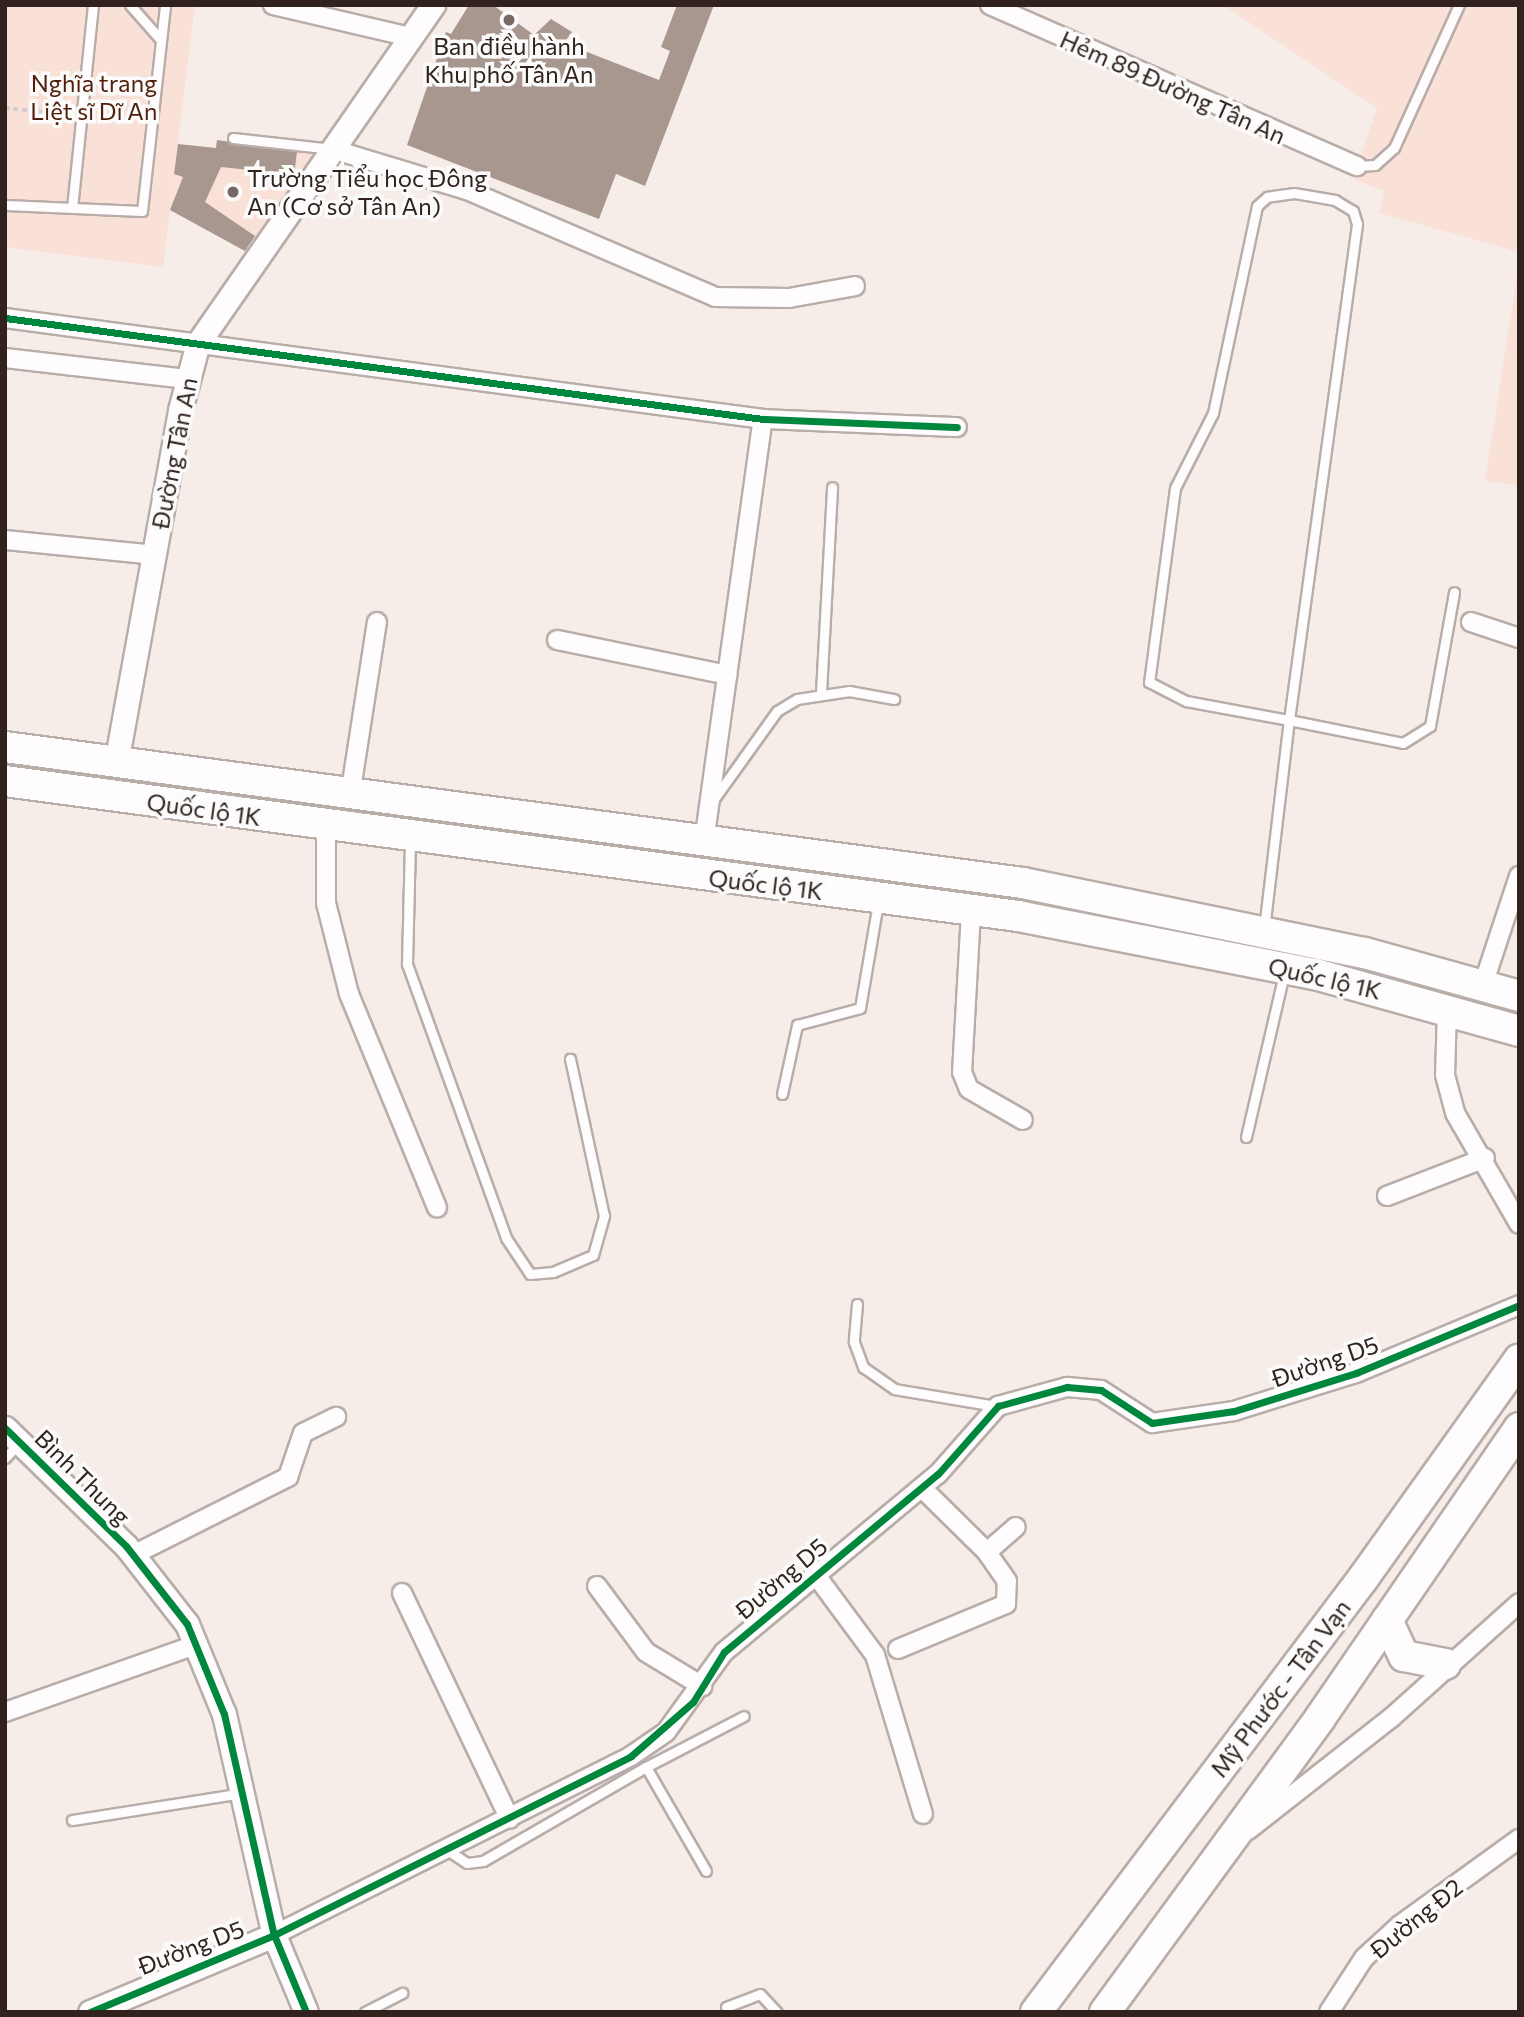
<!DOCTYPE html>
<html>
<head>
<meta charset="utf-8">
<style>
	body { margin:0 }
	#map { position:relative; width:1524px; height:2017px; overflow:hidden; background:#f6ede9; font-family:Commissioner,sans-serif }
	div>[style] { position:absolute }
	[style*='--x'] { left:calc(var(--x)*1px); top:calc(var(--y)*1px); width:calc(var(--w)*1px); rotate:calc(var(--a)*1deg) }
	.built>* { inset:0; background:#fae1d7 }
	.green>* { inset:0; background:#f9e1d8 }
	.building>* { inset:0; background:#a8978f }
	.path>* { height:3.5px; margin-top:-1.75px; transform-origin:0; background:repeating-linear-gradient(90deg,#d2cecc 0 5px,transparent 0 8.5px) }
	.roads { filter:drop-shadow(2px 0 #b8ada9) drop-shadow(-2px 0 #b8ada9) drop-shadow(0 2px #b8ada9) drop-shadow(0 -2px #b8ada9) }
	.service>* { height:9px; margin:-4.5px; padding:0 4.5px; transform-origin:4.5px; border-radius:4.5px; background:#fefcfc }
	.minor>* { height:18px; margin:-9px; padding:0 9px; transform-origin:9px; border-radius:9px; background:#fefcfc }
	.tertiary>* { height:23px; margin:-11.5px; padding:0 11.5px; transform-origin:11.5px; border-radius:11.5px; background:#fefcfc }
	.primary>* { height:30px; margin:-15px; padding:0 15px; transform-origin:15px; border-radius:15px; background:#fefcfc }
	.cycleway>* { height:7px; margin:-3.5px; padding:0 3.5px; transform-origin:3.5px; border-radius:3.5px; background:#00873e }
	.dots>* { width:19px; height:19px; translate:-50% -50%; box-sizing:border-box; border:4px solid #fbfbfb; border-radius:50% }
	span { translate:-50% -50%; white-space:nowrap; text-align:center; line-height:1.15; -webkit-text-stroke:7px #fbfbfb; paint-order:stroke }
	.poi-label { font-size:24px; color:#31221d }
	.left { translate:0 -50%; text-align:left }
	.park-label { font-size:24px; color:#511e0a }
	.street-label { font-size:24px; color:#31221d }
	.frame { position:absolute; inset:0; border:7px solid #31221d; pointer-events:none }
</style>
</head>
<body>
<div id="map">
	<div class="built">
		<div style="clip-path:polygon(217px 140px,325px 152px,246px 252px,170px 210px,178px 144px,203px 147px,215px 156px)"></div>
	</div>
	<div class="green">
		<div style="clip-path:polygon(5px 5px,195px 5px,163px 267px,5px 247px)"></div>
		<div style="clip-path:polygon(1223px 5px,1519px 5px,1519px 252px,1379px 213px,1384px 191px,1353px 179px,1377px 108px)"></div>
		<div style="clip-path:polygon(1519px 262px,1519px 486px,1485px 481px)"></div>
	</div>
	<div class="building">
		<div style="clip-path:polygon(469px 5px,493px 5px,534px 35px,551px 19px,572px 32px,564px 43px,659px 80px,670px 51px,661px 47px,677px 5px,714px 5px,645px 186px,616px 174px,599px 219px,407px 145px,446px 32px,451px 34px)"></div>
		<div style="clip-path:polygon(217px 140px,297px 152px,294px 175px,221px 167px,205px 202px,255px 236px,245px 251px,170px 210px,183px 177px,174px 174px,178px 144px,216px 148px)"></div>
	</div>
	<div class="path">
		<div style="--x:5;--y:108;--w:63;--a:5.4"></div>
	</div>
	<div class="roads">
		<div class="service">
			<div style="--x:130;--y:5;--w:47;--a:48.5"></div>
			<div style="--x:233;--y:138;--w:100;--a:6.3"></div>
			<div style="--x:1357;--y:166;--w:18;--a:-3"></div>
			<div style="--x:1375;--y:165;--w:25;--a:-42"></div>
			<div style="--x:1394;--y:148;--w:157;--a:-65.6"></div>
			<div style="--x:5;--y:205;--w:137;--a:2.5"></div>
			<div style="--x:142;--y:211;--w:207;--a:-83.6"></div>
			<div style="--x:72;--y:208;--w:204;--a:-84.1"></div>
			<div style="--x:821;--y:692;--w:205;--a:-86.9"></div>
			<div style="--x:714;--y:799;--w:108;--a:-54.4"></div>
			<div style="--x:777;--y:711;--w:23;--a:-31"></div>
			<div style="--x:797;--y:699;--w:53;--a:-8.7"></div>
			<div style="--x:849;--y:691;--w:46;--a:10.1"></div>
			<div style="--x:410;--y:841;--w:123;--a:91.4"></div>
			<div style="--x:407;--y:964;--w:291;--a:70.1"></div>
			<div style="--x:506;--y:1238;--w:43;--a:56.3"></div>
			<div style="--x:530;--y:1274;--w:23;--a:-5"></div>
			<div style="--x:553;--y:1272;--w:43;--a:-23"></div>
			<div style="--x:593;--y:1255;--w:41;--a:-74.2"></div>
			<div style="--x:604;--y:1216;--w:161;--a:-102.2"></div>
			<div style="--x:1264;--y:929;--w:210;--a:-83.2"></div>
			<div style="--x:1289;--y:720;--w:501;--a:-82.19"></div>
			<div style="--x:1357;--y:224;--w:14;--a:-107"></div>
			<div style="--x:1353;--y:211;--w:21;--a:-149"></div>
			<div style="--x:1335;--y:200;--w:42;--a:-170.3"></div>
			<div style="--x:1294;--y:193;--w:27;--a:172"></div>
			<div style="--x:1267;--y:197;--w:13;--a:138"></div>
			<div style="--x:1257;--y:206;--w:212;--a:102"></div>
			<div style="--x:1213;--y:413;--w:84;--a:116.9"></div>
			<div style="--x:1175;--y:488;--w:196;--a:97.6"></div>
			<div style="--x:1149;--y:682;--w:42;--a:27.2"></div>
			<div style="--x:1186;--y:701;--w:105;--a:10.5"></div>
			<div style="--x:1289;--y:720;--w:116;--a:11.4"></div>
			<div style="--x:1403;--y:743;--w:32;--a:-32"></div>
			<div style="--x:1430;--y:726;--w:136;--a:-79.8"></div>
			<div style="--x:782;--y:1094;--w:71;--a:-77.7"></div>
			<div style="--x:797;--y:1025;--w:65;--a:-15.1"></div>
			<div style="--x:860;--y:1008;--w:107;--a:-80.3"></div>
			<div style="--x:1246;--y:1137;--w:167;--a:-76.9"></div>
			<div style="--x:857;--y:1304;--w:38;--a:95"></div>
			<div style="--x:854;--y:1342;--w:27;--a:70"></div>
			<div style="--x:863;--y:1367;--w:38;--a:35"></div>
			<div style="--x:894;--y:1389;--w:103;--a:9.5"></div>
			<div style="--x:5;--y:1458;--w:21;--a:-47"></div>
			<div style="--x:646;--y:1767;--w:110;--a:-27.5"></div>
			<div style="--x:72;--y:1820;--w:172;--a:-9"></div>
			<div style="--x:446;--y:1849;--w:25;--a:34"></div>
			<div style="--x:467;--y:1863;--w:16;--a:-7"></div>
			<div style="--x:483;--y:1861;--w:188;--a:-30"></div>
			<div style="--x:646;--y:1767;--w:120;--a:60"></div>
			<div style="--x:726;--y:2007;--w:36;--a:-21"></div>
			<div style="--x:760;--y:1994;--w:25;--a:47"></div>
			<div style="--x:365;--y:2012;--w:42;--a:-27.2"></div>
		</div>
		<div class="minor">
			<div style="--x:273;--y:5;--w:142;--a:13.1"></div>
			<div style="--x:990;--y:5;--w:401;--a:23.7"></div>
			<div style="--x:335;--y:150;--w:138;--a:16.9"></div>
			<div style="--x:467;--y:190;--w:270;--a:23.3"></div>
			<div style="--x:715;--y:297;--w:74;--a:0.8"></div>
			<div style="--x:789;--y:298;--w:67;--a:-10.3"></div>
			<div style="--x:5;--y:318;--w:765;--a:7.59"></div>
			<div style="--x:763;--y:419;--w:194;--a:2.4"></div>
			<div style="--x:5;--y:358;--w:183;--a:6.6"></div>
			<div style="--x:5;--y:540;--w:150;--a:5.7"></div>
			<div style="--x:1471;--y:622;--w:51;--a:18.4"></div>
			<div style="--x:557;--y:640;--w:174;--a:11.6"></div>
			<div style="--x:350;--y:796;--w:176;--a:-81.2"></div>
			<div style="--x:326;--y:827;--w:76;--a:90"></div>
			<div style="--x:326;--y:903;--w:94;--a:75.8"></div>
			<div style="--x:349;--y:994;--w:231;--a:67.6"></div>
			<div style="--x:704;--y:842;--w:427;--a:-82.1"></div>
			<div style="--x:971;--y:912;--w:160;--a:93.2"></div>
			<div style="--x:962;--y:1072;--w:18;--a:68"></div>
			<div style="--x:969;--y:1089;--w:62;--a:29.9"></div>
			<div style="--x:1483;--y:985;--w:115;--a:-71.7"></div>
			<div style="--x:1447;--y:1009;--w:66;--a:91.7"></div>
			<div style="--x:1445;--y:1075;--w:39;--a:75"></div>
			<div style="--x:1455;--y:1113;--w:128;--a:60"></div>
			<div style="--x:1387;--y:1196;--w:105;--a:-21.2"></div>
			<div style="--x:922;--y:1488;--w:91;--a:44.6"></div>
			<div style="--x:987;--y:1552;--w:38;--a:-41"></div>
			<div style="--x:133;--y:1555;--w:174;--a:-26.7"></div>
			<div style="--x:288;--y:1477;--w:46;--a:-71.2"></div>
			<div style="--x:303;--y:1433;--w:37;--a:-26"></div>
			<div style="--x:815;--y:1574;--w:101;--a:53.5"></div>
			<div style="--x:875;--y:1655;--w:166;--a:73.2"></div>
			<div style="--x:597;--y:1586;--w:82;--a:53.4"></div>
			<div style="--x:646;--y:1652;--w:66;--a:31.3"></div>
			<div style="--x:402;--y:1593;--w:250;--a:64.5"></div>
			<div style="--x:898;--y:1649;--w:117;--a:-22.6"></div>
			<div style="--x:1006;--y:1604;--w:23;--a:-88"></div>
			<div style="--x:1007;--y:1581;--w:35;--a:-125"></div>
			<div style="--x:5;--y:1712;--w:201;--a:-19.4"></div>
			<div style="--x:1248;--y:1830;--w:182;--a:-38.1"></div>
			<div style="--x:1391;--y:1718;--w:172;--a:-41.9"></div>
			<div style="--x:274;--y:1935;--w:399;--a:-26.6"></div>
			<div style="--x:631;--y:1756;--w:42;--a:-34.4"></div>
			<div style="--x:666;--y:1732;--w:99;--a:-54.1"></div>
			<div style="--x:724;--y:1652;--w:278;--a:-39.8"></div>
			<div style="--x:938;--y:1474;--w:91;--a:-48.6"></div>
			<div style="--x:998;--y:1406;--w:72;--a:-15.4"></div>
			<div style="--x:1067;--y:1387;--w:34;--a:5"></div>
			<div style="--x:1101;--y:1390;--w:61;--a:32.9"></div>
			<div style="--x:1152;--y:1423;--w:83;--a:-8.3"></div>
			<div style="--x:1234;--y:1411;--w:128;--a:-17.3"></div>
			<div style="--x:1356;--y:1373;--w:177;--a:-22.6"></div>
			<div style="--x:1329;--y:2012;--w:64;--a:-57.1"></div>
			<div style="--x:1364;--y:1958;--w:49;--a:-42.5"></div>
			<div style="--x:1400;--y:1925;--w:147;--a:-35.9"></div>
		</div>
		<div class="tertiary">
			<div style="--x:116;--y:763;--w:359;--a:-79.7"></div>
			<div style="--x:180;--y:410;--w:69;--a:-75"></div>
			<div style="--x:198;--y:343;--w:412;--a:-55.2"></div>
			<div style="--x:5;--y:1428;--w:169;--a:44.3"></div>
			<div style="--x:126;--y:1546;--w:99;--a:52"></div>
			<div style="--x:187;--y:1624;--w:97;--a:67.7"></div>
			<div style="--x:224;--y:1714;--w:227;--a:77.3"></div>
			<div style="--x:274;--y:1935;--w:83;--a:67.4"></div>
			<div style="--x:90;--y:2012;--w:199;--a:-22.7"></div>
		</div>
		<div class="primary">
			<div style="--x:5;--y:747;--w:1027;--a:7.61"></div>
			<div style="--x:1023;--y:883;--w:349;--a:11.6"></div>
			<div style="--x:1365;--y:953;--w:160;--a:15.6"></div>
			<div style="--x:5;--y:781;--w:1022;--a:7.59"></div>
			<div style="--x:1018;--y:916;--w:303;--a:11.1"></div>
			<div style="--x:1315;--y:974;--w:212;--a:15.6"></div>
			<div style="--x:1387;--y:1620;--w:40;--a:65"></div>
			<div style="--x:1404;--y:1656;--w:42;--a:11"></div>
			<div style="--x:1036;--y:2012;--w:545;--a:-52.98"></div>
			<div style="--x:1364;--y:1577;--w:267;--a:-54.5"></div>
			<div style="--x:1105;--y:2012;--w:364;--a:-53.8"></div>
			<div style="--x:1320;--y:1718;--w:352;--a:-55.5"></div>
		</div>
	</div>
	<div class="cycleway">
		<div style="--x:5;--y:318;--w:765;--a:7.59"></div>
		<div style="--x:763;--y:419;--w:194;--a:2.4"></div>
		<div style="--x:5;--y:1428;--w:169;--a:44.3"></div>
		<div style="--x:126;--y:1546;--w:99;--a:52"></div>
		<div style="--x:187;--y:1624;--w:97;--a:67.7"></div>
		<div style="--x:224;--y:1714;--w:227;--a:77.3"></div>
		<div style="--x:274;--y:1935;--w:83;--a:67.4"></div>
		<div style="--x:90;--y:2012;--w:199;--a:-22.7"></div>
		<div style="--x:274;--y:1935;--w:399;--a:-26.6"></div>
		<div style="--x:631;--y:1756;--w:82;--a:-41.1"></div>
		<div style="--x:693;--y:1702;--w:59;--a:-58.2"></div>
		<div style="--x:724;--y:1652;--w:278;--a:-39.8"></div>
		<div style="--x:938;--y:1474;--w:91;--a:-48.6"></div>
		<div style="--x:998;--y:1406;--w:72;--a:-15.4"></div>
		<div style="--x:1067;--y:1387;--w:34;--a:5"></div>
		<div style="--x:1101;--y:1390;--w:61;--a:32.9"></div>
		<div style="--x:1152;--y:1423;--w:83;--a:-8.3"></div>
		<div style="--x:1234;--y:1411;--w:128;--a:-17.3"></div>
		<div style="--x:1356;--y:1373;--w:177;--a:-22.6"></div>
	</div>
	<div class="dots">
		<div style="left:509px;top:20px;background:#766964"></div>
		<div style="left:233px;top:192px;background:#766964"></div>
	</div>
	<div class="poi-label">
		<span style="left:509px;top:60px">Ban điều hành<br>Khu phố Tân An</span>
		<span class="left" style="left:247px;top:192px">Trường Tiểu học Đông<br>An (Cơ sở Tân An)</span>
	</div>
	<div class="park-label">
		<span style="left:94px;top:97px">Nghĩa trang<br>Liệt sĩ Dĩ An</span>
	</div>
	<div class="street-label">
		<span style="left:1173px;top:87px;rotate:24deg">Hẻm 89 Đường Tân An</span>
		<span style="left:174px;top:453px;rotate:-79deg">Đường Tân An</span>
		<span style="left:204px;top:809px;rotate:8deg">Quốc lộ 1K</span>
		<span style="left:766px;top:884px;rotate:7deg">Quốc lộ 1K</span>
		<span style="left:1325px;top:978px;rotate:13deg">Quốc lộ 1K</span>
		<span style="left:1325px;top:1361px;rotate:-19deg">Đường D5</span>
		<span style="left:83px;top:1477px;rotate:45deg">Bình Thung</span>
		<span style="left:781px;top:1578px;rotate:-40deg">Đường D5</span>
		<span style="left:1280px;top:1688px;rotate:-53deg">Mỹ Phước - Tân Vạn</span>
		<span style="left:1416px;top:1918px;rotate:-39deg">Đường Đ2</span>
		<span style="left:191px;top:1947px;rotate:-21deg">Đường D5</span>
	</div>
	<div class="frame"></div>
</div>
</body>
</html>
